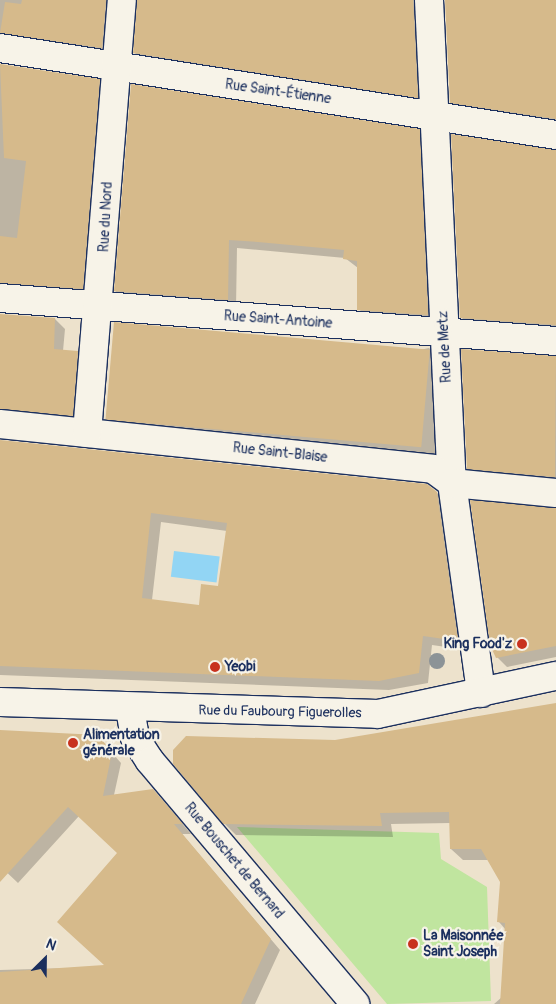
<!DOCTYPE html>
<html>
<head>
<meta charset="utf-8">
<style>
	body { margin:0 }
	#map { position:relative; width:556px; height:1004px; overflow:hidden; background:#ede2cc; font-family:Pangolin,sans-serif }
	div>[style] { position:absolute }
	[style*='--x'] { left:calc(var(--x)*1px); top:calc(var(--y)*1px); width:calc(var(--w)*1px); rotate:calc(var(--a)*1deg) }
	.green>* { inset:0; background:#c0e59f }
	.water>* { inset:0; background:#92d5f4; transform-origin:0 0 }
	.shadow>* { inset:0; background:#0003 }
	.building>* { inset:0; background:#d6ba8b; transform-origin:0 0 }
	.roads { filter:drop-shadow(1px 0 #1b2f5e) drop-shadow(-1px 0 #1b2f5e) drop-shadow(0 1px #1b2f5e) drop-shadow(0 -1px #1b2f5e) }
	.minor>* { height:28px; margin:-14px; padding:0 14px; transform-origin:14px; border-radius:14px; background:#f7f3e8 }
	.trees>* { width:16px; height:16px; margin:-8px; border-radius:50%; background:#8c9397 }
	.dots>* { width:14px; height:14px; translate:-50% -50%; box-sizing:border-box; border:2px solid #f7f3e8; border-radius:50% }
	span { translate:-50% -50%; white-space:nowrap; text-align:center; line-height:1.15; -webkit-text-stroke:4.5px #f7f3e8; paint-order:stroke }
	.street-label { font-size:14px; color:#1b2f5e }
	.poi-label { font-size:14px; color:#1b2f5e; font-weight:700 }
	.right { translate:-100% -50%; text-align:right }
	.left { translate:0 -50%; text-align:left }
	.north { position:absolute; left:20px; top:934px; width:50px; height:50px; -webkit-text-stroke:4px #f7f3e8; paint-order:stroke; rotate:23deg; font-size:14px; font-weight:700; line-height:20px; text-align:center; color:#1b2f5e }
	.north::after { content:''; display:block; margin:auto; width:18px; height:22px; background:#1b2f5e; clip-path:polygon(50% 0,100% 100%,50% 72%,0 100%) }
</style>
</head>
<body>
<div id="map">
	<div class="green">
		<div style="clip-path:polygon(237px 827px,439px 833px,441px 859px,487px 887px,491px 1001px,387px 1004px)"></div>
	</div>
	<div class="water">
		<div style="left:174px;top:551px;width:46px;height:26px;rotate:7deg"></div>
	</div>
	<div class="shadow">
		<div style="clip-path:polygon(0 0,121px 0,112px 57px,0 47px)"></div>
		<div style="clip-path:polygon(139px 0,428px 0,427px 107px,144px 62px,135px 53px)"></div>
		<div style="clip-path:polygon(446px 0,556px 0,556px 129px,461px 112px,451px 102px)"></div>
		<div style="clip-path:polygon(0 65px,99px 81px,109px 90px,92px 298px,0 297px)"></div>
		<div style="clip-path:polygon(419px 131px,428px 139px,436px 324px,367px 318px,359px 309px,358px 268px,345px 258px,237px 248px,236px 308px,124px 299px,115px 291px)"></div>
		<div style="clip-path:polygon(556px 151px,556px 334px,471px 327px,461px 317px)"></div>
		<div style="clip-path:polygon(0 315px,55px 319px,65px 329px,63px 351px,77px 352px,87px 362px,82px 425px,0 422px)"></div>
		<div style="clip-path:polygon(429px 348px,438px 357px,443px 462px,114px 428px,105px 419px)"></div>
		<div style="clip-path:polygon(556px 358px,556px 486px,478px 478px,468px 468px)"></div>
		<div style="clip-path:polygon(evenodd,0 441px,437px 493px,447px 503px,467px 650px,432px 645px,428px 683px,389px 690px,0 675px,0 441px,161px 522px,227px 531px,219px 588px,200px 607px,152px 600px,161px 522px)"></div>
		<div style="clip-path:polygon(556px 509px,556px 657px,507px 667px,497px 657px)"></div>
		<div style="clip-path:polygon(556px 705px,556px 1004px,494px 1004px,502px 997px,506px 930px,499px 922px,502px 882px,489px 860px,463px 860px,451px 849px,451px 823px,391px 824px,393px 837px,236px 835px,224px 823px,335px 741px)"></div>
		<div style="clip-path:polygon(0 732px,107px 747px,121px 763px,114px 795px,153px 791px,163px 801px,191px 834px,182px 834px,280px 950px,255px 1004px,0 1004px,0 970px,106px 967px,119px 853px,79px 816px,18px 883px,0 866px)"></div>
	</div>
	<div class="building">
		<div style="clip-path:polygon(22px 0,106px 0,102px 48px,0 33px,5px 2px,21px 4px)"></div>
		<div style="clip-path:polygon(137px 0,413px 0,418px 98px,133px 53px)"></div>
		<div style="clip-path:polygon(445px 0,556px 0,556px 119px,450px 103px)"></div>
		<div style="clip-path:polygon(0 64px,100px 79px,83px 289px,0 283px,0 236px,17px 238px,26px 161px,4px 158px)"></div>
		<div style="clip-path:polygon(131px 84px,420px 129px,428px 315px,357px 310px,357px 261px,343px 259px,344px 250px,258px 242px,229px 240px,228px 300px,114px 291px)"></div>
		<div style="clip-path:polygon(451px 134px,556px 150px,556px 325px,460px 318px)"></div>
		<div style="clip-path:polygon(0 314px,55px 318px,54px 349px,78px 351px,73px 416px,0 409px)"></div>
		<div style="left:114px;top:322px;width:317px;height:98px;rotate:5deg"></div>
		<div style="clip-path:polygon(461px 349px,556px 356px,555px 477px,467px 469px)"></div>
		<div style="clip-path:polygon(evenodd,0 440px,427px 484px,437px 492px,458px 641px,423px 636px,419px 673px,379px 681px,0 666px,0 440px,151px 513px,227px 523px,218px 586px,201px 584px,199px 605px,142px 598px,151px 513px)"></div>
		<div style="clip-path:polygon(470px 500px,556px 508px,556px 646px,496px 658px,490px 645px)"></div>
		<div style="clip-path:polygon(556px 703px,556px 1004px,500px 1004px,505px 923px,497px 922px,500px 882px,481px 849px,450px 849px,449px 812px,380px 813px,382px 826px,223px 824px,173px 764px,173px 750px,186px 736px,335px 740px)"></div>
		<div style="clip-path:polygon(0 730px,98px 735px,112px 752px,103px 796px,153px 789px,183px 824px,174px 824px,271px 939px,241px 1004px,0 1004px,0 972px,104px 965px,57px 922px,117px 853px,68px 807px,0 882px)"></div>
	</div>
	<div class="roads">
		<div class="minor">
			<div style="--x:429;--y:0;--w:484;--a:87.3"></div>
			<div style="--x:452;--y:483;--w:212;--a:82.1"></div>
			<div style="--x:0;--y:48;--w:563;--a:8.89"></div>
			<div style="--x:0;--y:298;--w:558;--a:4.42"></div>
			<div style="--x:0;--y:424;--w:435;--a:5.9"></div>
			<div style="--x:433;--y:469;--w:24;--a:36"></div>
			<div style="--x:452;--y:483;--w:104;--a:5.5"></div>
			<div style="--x:87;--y:433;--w:434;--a:-85.4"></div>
			<div style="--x:0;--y:702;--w:378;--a:1.8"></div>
			<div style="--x:378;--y:714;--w:182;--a:-12.1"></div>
			<div style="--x:130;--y:709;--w:29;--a:80"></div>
			<div style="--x:135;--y:738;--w:27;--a:57"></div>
			<div style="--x:150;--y:761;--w:318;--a:49.8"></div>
		</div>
	</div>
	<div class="trees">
		<div style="left:437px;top:661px"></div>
	</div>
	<div class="dots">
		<div style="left:522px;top:644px;background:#c8321e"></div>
		<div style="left:215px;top:667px;background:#c8321e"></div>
		<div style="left:73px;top:743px;background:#c8321e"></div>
		<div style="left:413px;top:944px;background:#c8321e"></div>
	</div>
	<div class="street-label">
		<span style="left:278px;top:92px;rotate:8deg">Rue Saint-Étienne</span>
		<span style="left:106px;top:217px;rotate:-87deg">Rue du Nord</span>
		<span style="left:278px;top:320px;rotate:4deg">Rue Saint-Antoine</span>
		<span style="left:445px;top:347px;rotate:-93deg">Rue de Metz</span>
		<span style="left:280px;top:453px;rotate:6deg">Rue Saint-Blaise</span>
		<span style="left:280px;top:712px;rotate:1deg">Rue du Faubourg Figuerolles</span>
		<span style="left:234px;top:861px;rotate:50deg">Rue Bouschet de Bernard</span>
	</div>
	<div class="poi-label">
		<span class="right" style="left:512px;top:644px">King Food'z</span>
		<span class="left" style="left:225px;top:667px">Yeobi</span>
		<span class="left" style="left:83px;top:743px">Alimentation<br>générale</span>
		<span class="left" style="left:423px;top:944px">La Maisonnée<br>Saint Joseph</span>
	</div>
	<div class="north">N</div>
</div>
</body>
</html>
